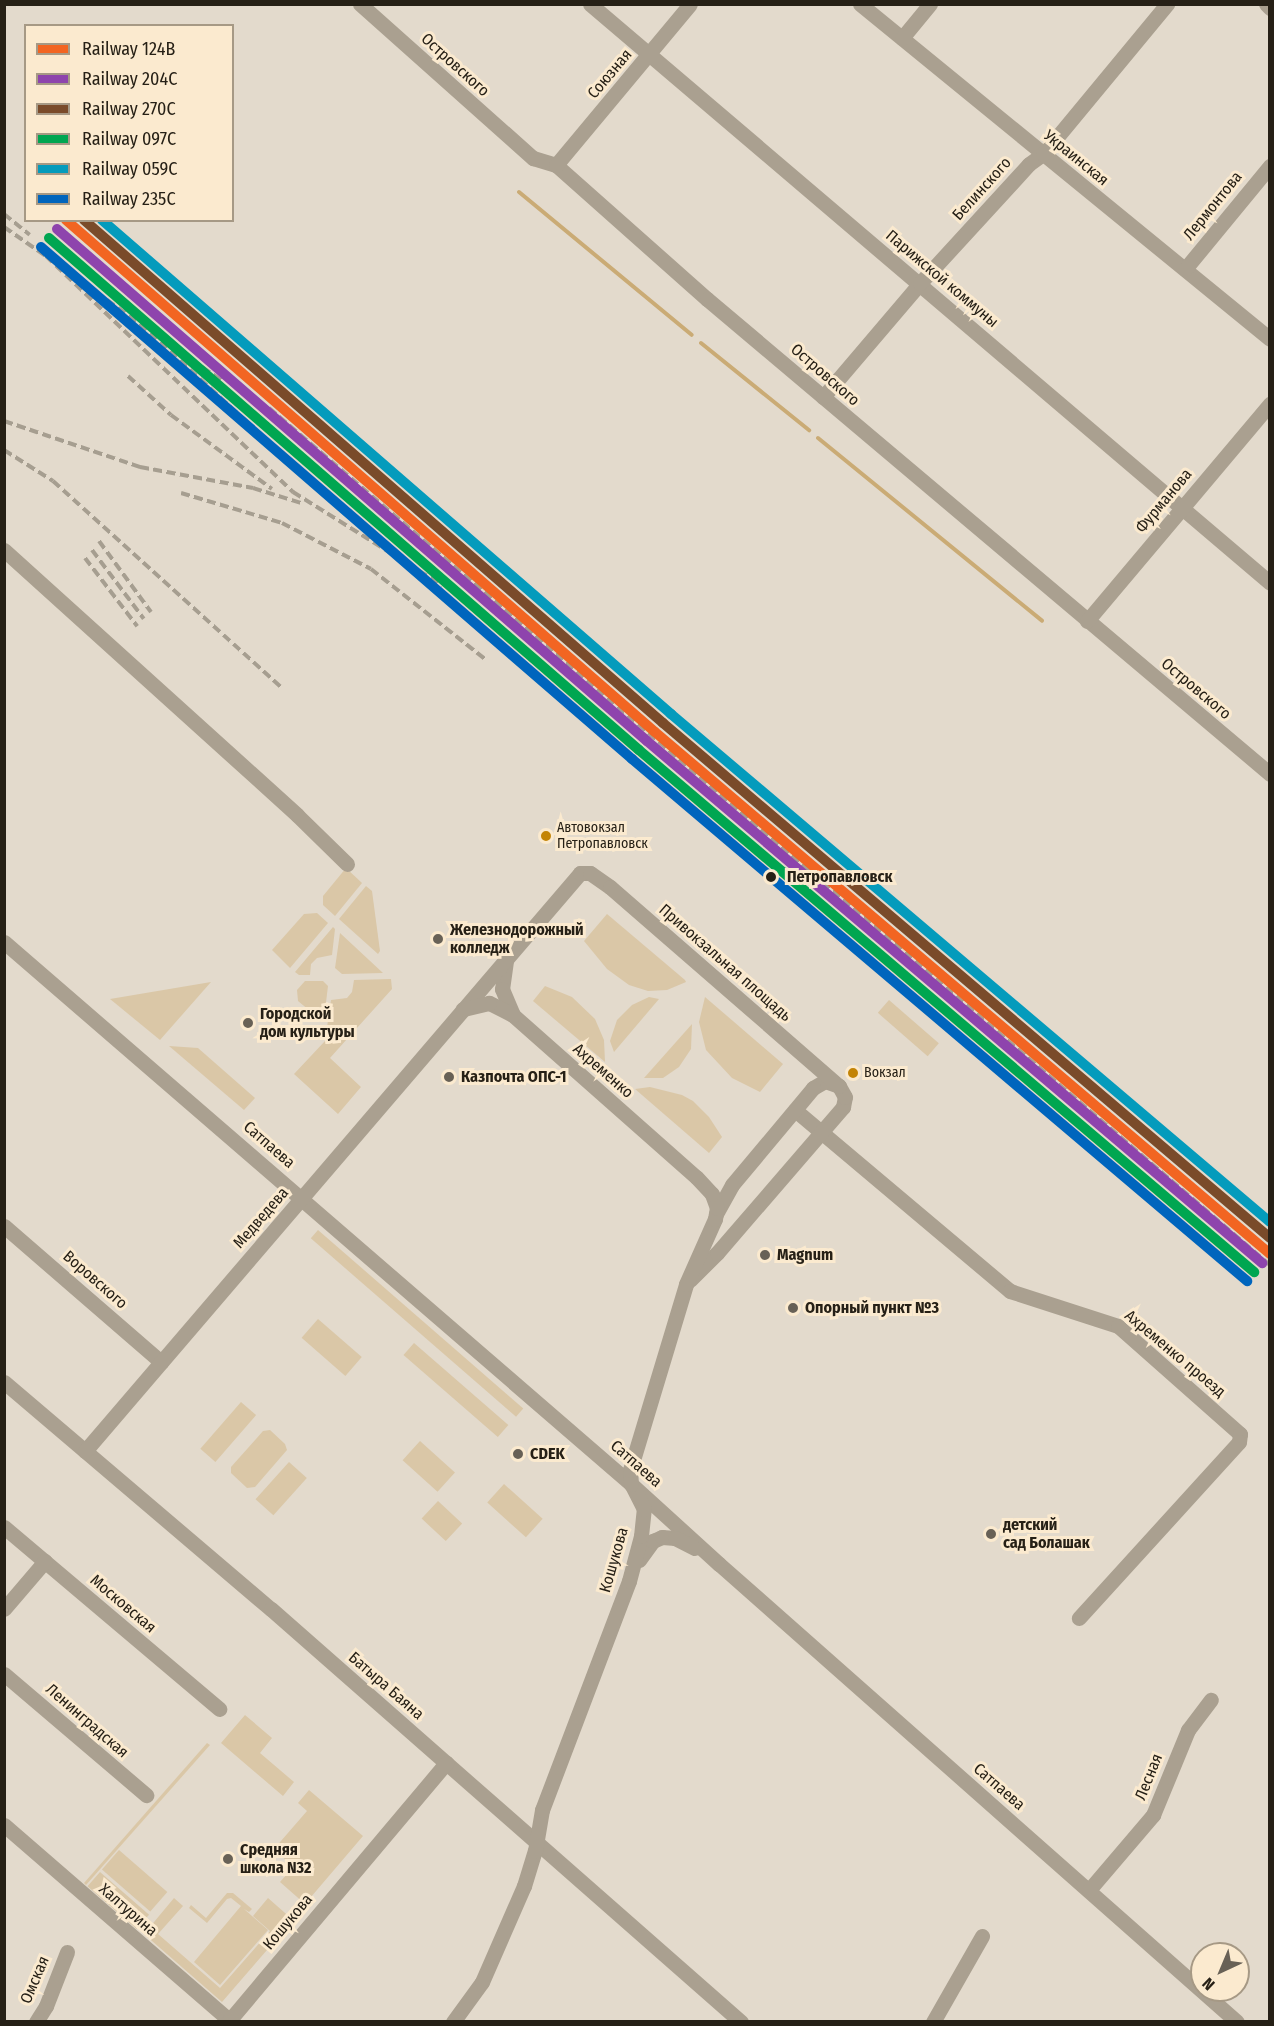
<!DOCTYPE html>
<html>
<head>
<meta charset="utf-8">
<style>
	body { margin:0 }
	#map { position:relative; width:1274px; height:2026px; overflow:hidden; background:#e3dacc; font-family:"Fira Sans Condensed",sans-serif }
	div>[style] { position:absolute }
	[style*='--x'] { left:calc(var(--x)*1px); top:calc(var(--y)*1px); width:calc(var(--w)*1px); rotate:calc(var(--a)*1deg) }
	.green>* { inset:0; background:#dac7a7; transform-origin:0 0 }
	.stream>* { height:4px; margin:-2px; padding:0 2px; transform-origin:2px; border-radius:2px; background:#caab75 }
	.minor>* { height:15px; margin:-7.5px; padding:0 7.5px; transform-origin:7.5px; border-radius:7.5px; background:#aaa090 }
	.rail>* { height:4px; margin-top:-2px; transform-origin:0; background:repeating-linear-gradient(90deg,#a69e90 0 9px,transparent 0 13.5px) }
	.rail-1>* { height:10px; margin:-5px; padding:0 5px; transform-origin:5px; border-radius:5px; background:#f26522 }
	.rail-2>* { height:10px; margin:-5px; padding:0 5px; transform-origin:5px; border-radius:5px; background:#8e44ad }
	.rail-3>* { height:10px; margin:-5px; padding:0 5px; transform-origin:5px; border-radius:5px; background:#7a4b2a }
	.rail-4>* { height:10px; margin:-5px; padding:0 5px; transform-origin:5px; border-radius:5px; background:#00a651 }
	.rail-5>* { height:10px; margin:-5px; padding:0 5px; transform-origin:5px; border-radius:5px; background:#049bbc }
	.rail-6>* { height:10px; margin:-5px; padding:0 5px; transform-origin:5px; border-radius:5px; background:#0065bd }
	.dots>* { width:16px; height:16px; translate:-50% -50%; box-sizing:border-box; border:3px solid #fbeacf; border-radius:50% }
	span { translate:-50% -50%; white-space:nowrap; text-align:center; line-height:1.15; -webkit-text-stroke:6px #fbeacf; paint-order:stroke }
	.bus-label { font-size:14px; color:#262016 }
	.left { translate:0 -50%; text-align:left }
	.street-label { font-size:16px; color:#262016 }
	.stop-label { font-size:16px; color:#262016; font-weight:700 }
	.poi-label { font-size:16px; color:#262016; font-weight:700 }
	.frame { position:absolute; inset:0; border:6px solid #262016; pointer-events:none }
	.legend { position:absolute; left:24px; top:24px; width:210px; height:198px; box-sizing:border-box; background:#fbeacf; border:2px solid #a69985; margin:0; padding:8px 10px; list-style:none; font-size:18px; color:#262016 }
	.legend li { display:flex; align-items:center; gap:12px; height:30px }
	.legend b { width:30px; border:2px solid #a69985 }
	.north { position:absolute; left:1190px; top:1942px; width:60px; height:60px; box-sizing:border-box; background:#fbeacf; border:2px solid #a69985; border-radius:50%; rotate:224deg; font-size:16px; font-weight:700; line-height:24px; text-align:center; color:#262016 }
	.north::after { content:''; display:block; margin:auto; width:21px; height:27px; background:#686156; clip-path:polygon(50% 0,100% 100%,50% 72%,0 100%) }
</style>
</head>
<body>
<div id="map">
	<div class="green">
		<div style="clip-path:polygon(346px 868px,362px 883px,335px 916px,323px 905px,323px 896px)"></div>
		<div style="clip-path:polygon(366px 886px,372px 891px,380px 951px,378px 954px,339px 919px)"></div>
		<div style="clip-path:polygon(317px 913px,328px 923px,290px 968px,272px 950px,304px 914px)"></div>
		<div style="clip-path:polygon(607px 914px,685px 980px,686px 982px,667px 990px,648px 991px,629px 985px,607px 969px,584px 941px)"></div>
		<div style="clip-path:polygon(333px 927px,335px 929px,332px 955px,317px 958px,311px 964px,310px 975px,299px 975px,295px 972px)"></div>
		<div style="clip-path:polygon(340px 933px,383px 973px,342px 974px,335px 968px)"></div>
		<div style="clip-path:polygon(391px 979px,392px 989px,330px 1058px,361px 1087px,338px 1114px,294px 1074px,325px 1041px,331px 1000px,347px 998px,352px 992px,354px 980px)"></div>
		<div style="clip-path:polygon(305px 981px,323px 981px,328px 986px,324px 1019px,321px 1020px,298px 1001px,297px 990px)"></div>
		<div style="clip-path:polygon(211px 982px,160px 1040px,110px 999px)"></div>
		<div style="clip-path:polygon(545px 986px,572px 997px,595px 1019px,604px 1040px,605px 1062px,533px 1001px)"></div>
		<div style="clip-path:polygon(649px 997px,659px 999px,614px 1052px,610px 1041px,617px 1020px,632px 1005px)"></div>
		<div style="clip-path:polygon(705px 997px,783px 1064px,760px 1092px,732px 1078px,706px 1050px,699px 1022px)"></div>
		<div style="left:889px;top:1000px;width:66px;height:17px;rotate:41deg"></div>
		<div style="clip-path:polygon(692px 1024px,691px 1049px,679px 1067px,663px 1078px,644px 1078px)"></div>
		<div style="clip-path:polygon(169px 1046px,198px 1048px,255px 1098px,244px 1110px)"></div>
		<div style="clip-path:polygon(650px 1087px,682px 1095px,693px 1101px,709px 1117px,722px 1137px,709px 1153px,635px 1089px)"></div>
		<div style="left:318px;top:1230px;width:272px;height:11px;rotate:41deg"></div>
		<div style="left:318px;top:1319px;width:58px;height:25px;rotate:41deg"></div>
		<div style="left:414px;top:1343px;width:125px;height:16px;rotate:41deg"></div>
		<div style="left:241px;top:1402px;width:20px;height:62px;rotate:41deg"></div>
		<div style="clip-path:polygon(270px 1430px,285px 1444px,287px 1450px,255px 1487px,247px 1488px,231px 1473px,231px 1467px,263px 1431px)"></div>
		<div style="left:420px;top:1441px;width:47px;height:26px;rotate:42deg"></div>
		<div style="left:289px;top:1462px;width:24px;height:50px;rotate:42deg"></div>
		<div style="left:504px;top:1484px;width:52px;height:25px;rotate:42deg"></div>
		<div style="left:438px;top:1501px;width:33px;height:24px;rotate:43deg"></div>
		<div style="clip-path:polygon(245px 1715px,272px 1738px,260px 1753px,294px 1782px,283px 1796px,221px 1743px)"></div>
		<div style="clip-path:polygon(207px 1743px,210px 1745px,86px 1885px,84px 1883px)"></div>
		<div style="clip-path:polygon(309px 1790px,363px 1836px,305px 1904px,280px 1882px,293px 1867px,274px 1849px,307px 1811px,298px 1803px)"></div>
		<div style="left:119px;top:1850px;width:64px;height:26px;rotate:41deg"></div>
		<div style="left:100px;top:1872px;width:65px;height:19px;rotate:41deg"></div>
		<div style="clip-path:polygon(227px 1893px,233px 1893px,252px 1909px,249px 1912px,244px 1909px,268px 1930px,220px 1985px,194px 1962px,241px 1906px,231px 1898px,227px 1899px,207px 1923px,189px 1908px,191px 1905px,206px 1918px)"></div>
		<div style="clip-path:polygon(174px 1898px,183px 1906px,158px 1934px,220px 1988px,270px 1931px,253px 1916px,268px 1898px,293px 1920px,222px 2002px,144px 1934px)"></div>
	</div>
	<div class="stream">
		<div style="--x:519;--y:192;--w:224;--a:39.6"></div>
		<div style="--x:701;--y:343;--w:139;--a:38.9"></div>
		<div style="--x:818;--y:438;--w:289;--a:39.2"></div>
	</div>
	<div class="minor">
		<div style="--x:360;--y:4;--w:232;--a:41.7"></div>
		<div style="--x:533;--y:158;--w:24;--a:17"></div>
		<div style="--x:556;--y:165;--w:202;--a:41.6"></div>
		<div style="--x:707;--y:299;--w:737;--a:40.15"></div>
		<div style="--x:590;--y:4;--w:893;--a:40.41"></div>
		<div style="--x:860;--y:4;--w:529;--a:39.25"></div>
		<div style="--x:1266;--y:4;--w:6;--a:45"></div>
		<div style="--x:902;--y:38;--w:44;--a:-50.5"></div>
		<div style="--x:556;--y:165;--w:209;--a:-50.2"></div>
		<div style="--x:1185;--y:269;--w:134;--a:-50.5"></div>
		<div style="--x:823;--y:397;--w:150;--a:-49.6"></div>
		<div style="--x:920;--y:283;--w:161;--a:-47.5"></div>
		<div style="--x:1029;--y:164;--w:17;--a:-36"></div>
		<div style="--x:1043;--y:154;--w:195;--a:-50.4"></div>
		<div style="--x:4;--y:550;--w:395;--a:42.1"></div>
		<div style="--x:297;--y:815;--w:70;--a:44.4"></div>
		<div style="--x:1087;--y:621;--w:284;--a:-49.9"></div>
		<div style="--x:4;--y:942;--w:829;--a:40.84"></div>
		<div style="--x:631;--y:1484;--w:119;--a:42.3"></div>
		<div style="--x:719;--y:1564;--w:691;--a:41.48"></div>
		<div style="--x:506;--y:961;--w:28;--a:98"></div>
		<div style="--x:502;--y:989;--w:28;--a:67"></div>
		<div style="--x:795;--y:1110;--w:281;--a:40.1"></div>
		<div style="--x:1010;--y:1291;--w:114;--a:18"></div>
		<div style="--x:1118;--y:1326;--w:163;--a:41.5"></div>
		<div style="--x:1240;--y:1434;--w:8;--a:97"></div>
		<div style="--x:1239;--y:1442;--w:238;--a:132.3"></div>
		<div style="--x:4;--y:1226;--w:208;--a:40.9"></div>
		<div style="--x:690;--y:1280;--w:38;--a:-45"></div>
		<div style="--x:717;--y:1253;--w:193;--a:-49.2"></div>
		<div style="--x:843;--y:1107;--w:10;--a:-79"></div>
		<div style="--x:845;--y:1097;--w:13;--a:-119"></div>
		<div style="--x:839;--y:1086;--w:15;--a:-160"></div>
		<div style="--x:825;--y:1081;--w:14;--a:150"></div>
		<div style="--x:813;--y:1088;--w:126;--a:129.9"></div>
		<div style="--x:732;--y:1185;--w:33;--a:119"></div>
		<div style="--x:4;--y:1382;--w:350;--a:40.4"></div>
		<div style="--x:271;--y:1609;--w:626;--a:41.31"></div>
		<div style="--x:85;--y:1451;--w:761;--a:-49.42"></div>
		<div style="--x:580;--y:873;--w:10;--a:0"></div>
		<div style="--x:590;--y:873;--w:24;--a:35"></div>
		<div style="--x:610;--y:887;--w:303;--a:41"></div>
		<div style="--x:4;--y:1527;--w:282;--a:40.2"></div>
		<div style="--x:639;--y:1560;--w:24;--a:-54"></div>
		<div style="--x:653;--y:1541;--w:10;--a:-24"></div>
		<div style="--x:662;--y:1537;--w:13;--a:4"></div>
		<div style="--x:675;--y:1538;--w:22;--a:27"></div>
		<div style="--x:4;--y:1609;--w:63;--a:-49.5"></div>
		<div style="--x:4;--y:1674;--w:187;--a:40.4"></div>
		<div style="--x:4;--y:1825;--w:298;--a:40.9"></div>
		<div style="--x:1089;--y:1890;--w:99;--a:-49.5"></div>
		<div style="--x:1153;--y:1815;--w:92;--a:-67.6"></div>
		<div style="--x:1188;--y:1730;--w:38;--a:-53"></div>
		<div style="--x:36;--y:2022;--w:19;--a:-58"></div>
		<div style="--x:46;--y:2006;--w:58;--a:-68.7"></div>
		<div style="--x:228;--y:2022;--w:339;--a:-49.9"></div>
		<div style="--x:453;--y:2022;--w:49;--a:-54.1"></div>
		<div style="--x:482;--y:1982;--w:105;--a:-66.4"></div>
		<div style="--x:524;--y:1886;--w:37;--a:-73"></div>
		<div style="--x:535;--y:1851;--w:42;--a:-80.3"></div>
		<div style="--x:542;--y:1810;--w:245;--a:-69.2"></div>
		<div style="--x:629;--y:1581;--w:47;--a:-75.1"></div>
		<div style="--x:641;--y:1536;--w:27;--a:-84"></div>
		<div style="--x:644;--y:1509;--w:28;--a:-117"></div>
		<div style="--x:631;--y:1484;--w:14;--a:-94"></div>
		<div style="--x:630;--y:1470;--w:194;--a:-73.2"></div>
		<div style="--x:686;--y:1284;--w:71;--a:-66"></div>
		<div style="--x:715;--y:1219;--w:11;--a:-80"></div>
		<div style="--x:717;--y:1208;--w:15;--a:-110"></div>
		<div style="--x:712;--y:1194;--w:23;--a:-133"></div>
		<div style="--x:696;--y:1177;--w:244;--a:-138.5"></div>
		<div style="--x:513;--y:1015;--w:27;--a:-153"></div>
		<div style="--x:489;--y:1003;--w:27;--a:167"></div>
		<div style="--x:933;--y:2022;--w:99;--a:-60.3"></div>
	</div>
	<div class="rail">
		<div style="--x:4;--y:214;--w:33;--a:39"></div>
		<div style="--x:4;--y:227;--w:60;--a:34.8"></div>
		<div style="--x:46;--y:256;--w:342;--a:43.7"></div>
		<div style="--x:293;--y:492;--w:176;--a:32"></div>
		<div style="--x:85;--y:284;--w:75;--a:35.8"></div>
		<div style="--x:140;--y:324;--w:278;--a:42.5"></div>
		<div style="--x:180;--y:352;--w:53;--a:34.3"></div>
		<div style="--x:128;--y:376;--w:58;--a:42.2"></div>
		<div style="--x:171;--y:415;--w:125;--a:36.2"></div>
		<div style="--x:269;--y:408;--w:1318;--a:40.57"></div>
		<div style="--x:4;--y:421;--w:144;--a:18.7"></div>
		<div style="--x:140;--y:467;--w:115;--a:10.5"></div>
		<div style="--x:253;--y:488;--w:50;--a:17.4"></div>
		<div style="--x:4;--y:450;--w:58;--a:32.3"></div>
		<div style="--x:53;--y:481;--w:309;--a:42.1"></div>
		<div style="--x:181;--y:493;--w:105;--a:16.5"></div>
		<div style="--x:282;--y:523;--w:100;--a:27.3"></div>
		<div style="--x:371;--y:569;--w:145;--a:38.3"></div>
		<div style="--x:99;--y:541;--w:88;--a:53.8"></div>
		<div style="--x:92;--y:550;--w:86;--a:53"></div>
		<div style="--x:85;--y:558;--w:86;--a:52.6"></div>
	</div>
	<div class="rail-1">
		<div style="--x:66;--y:220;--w:780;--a:41"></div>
		<div style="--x:655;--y:732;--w:807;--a:40.32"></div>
	</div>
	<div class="rail-2">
		<div style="--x:57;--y:229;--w:781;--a:40.95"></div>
		<div style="--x:647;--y:741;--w:807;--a:40.32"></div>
	</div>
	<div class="rail-3">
		<div style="--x:84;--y:220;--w:767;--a:40.98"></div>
		<div style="--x:663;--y:723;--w:796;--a:40.31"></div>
	</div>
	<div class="rail-4">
		<div style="--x:49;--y:238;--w:781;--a:40.95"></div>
		<div style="--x:639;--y:750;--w:807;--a:40.32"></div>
	</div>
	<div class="rail-5">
		<div style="--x:102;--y:220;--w:754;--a:40.96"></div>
		<div style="--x:671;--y:714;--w:785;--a:40.3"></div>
	</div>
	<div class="rail-6">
		<div style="--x:41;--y:247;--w:782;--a:40.9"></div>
		<div style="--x:632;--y:759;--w:807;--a:40.32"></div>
	</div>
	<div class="dots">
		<div style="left:546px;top:836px;background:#c38406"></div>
		<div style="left:771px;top:877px;background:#262016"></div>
		<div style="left:438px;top:939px;background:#686156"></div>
		<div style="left:248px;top:1023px;background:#686156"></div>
		<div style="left:853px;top:1073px;background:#c38406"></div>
		<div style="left:449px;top:1077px;background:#686156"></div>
		<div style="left:765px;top:1255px;background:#686156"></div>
		<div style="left:793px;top:1308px;background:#686156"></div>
		<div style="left:518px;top:1454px;background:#686156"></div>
		<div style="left:991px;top:1534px;background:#686156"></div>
		<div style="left:228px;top:1859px;background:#686156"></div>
	</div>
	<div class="bus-label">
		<span class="left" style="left:557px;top:836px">Автовокзал<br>Петропавловск</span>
		<span class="left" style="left:864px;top:1073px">Вокзал</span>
	</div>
	<div class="street-label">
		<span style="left:455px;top:65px;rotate:42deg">Островского</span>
		<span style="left:610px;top:74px;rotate:-50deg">Союзная</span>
		<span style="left:1076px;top:158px;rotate:39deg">Украинская</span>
		<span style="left:982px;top:189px;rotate:-48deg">Белинского</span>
		<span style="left:1213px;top:206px;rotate:-51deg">Лермонтова</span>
		<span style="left:942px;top:279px;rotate:40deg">Парижской коммуны</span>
		<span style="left:825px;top:375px;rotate:41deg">Островского</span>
		<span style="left:1164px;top:501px;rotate:-50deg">Фурманова</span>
		<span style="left:1196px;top:689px;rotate:40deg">Островского</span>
		<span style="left:725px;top:963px;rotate:41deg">Привокзальная площадь</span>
		<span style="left:603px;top:1071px;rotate:41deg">Ахременко</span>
		<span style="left:269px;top:1145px;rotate:41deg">Сатпаева</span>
		<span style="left:261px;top:1218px;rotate:-49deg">Медведева</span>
		<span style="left:95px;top:1280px;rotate:41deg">Воровского</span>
		<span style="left:1175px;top:1354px;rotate:40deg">Ахременко проезд</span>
		<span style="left:636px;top:1464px;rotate:41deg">Сатпаева</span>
		<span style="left:614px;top:1560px;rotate:-74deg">Кошукова</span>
		<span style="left:123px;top:1604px;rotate:40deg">Московская</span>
		<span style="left:386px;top:1686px;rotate:41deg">Батыра Баяна</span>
		<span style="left:87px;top:1721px;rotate:41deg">Ленинградская</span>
		<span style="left:1149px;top:1777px;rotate:-68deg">Лесная</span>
		<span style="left:999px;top:1787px;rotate:41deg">Сатпаева</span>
		<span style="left:128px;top:1910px;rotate:41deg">Халтурина</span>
		<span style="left:288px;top:1922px;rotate:-50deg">Кошукова</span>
		<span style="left:35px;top:1980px;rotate:-67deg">Омская</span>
	</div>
	<div class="stop-label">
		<span class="left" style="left:787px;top:877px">Петропавловск</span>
	</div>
	<div class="poi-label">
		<span class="left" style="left:450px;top:939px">Железнодорожный<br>колледж</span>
		<span class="left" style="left:260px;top:1023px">Городской<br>дом культуры</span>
		<span class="left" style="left:461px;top:1077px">Казпочта ОПС-1</span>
		<span class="left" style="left:777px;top:1255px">Magnum</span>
		<span class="left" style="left:805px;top:1308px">Опорный пункт №3</span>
		<span class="left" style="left:530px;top:1454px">CDEK</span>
		<span class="left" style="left:1003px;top:1534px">детский<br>сад Болашак</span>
		<span class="left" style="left:240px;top:1859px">Средняя<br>школа N32</span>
	</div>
	<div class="frame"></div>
	<ul class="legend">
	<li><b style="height:8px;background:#f26522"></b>Railway 124В</li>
	<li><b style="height:8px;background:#8e44ad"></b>Railway 204С</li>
	<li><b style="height:8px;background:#7a4b2a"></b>Railway 270С</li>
	<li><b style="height:8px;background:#00a651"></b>Railway 097С</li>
	<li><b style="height:8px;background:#049bbc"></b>Railway 059С</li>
	<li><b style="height:8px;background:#0065bd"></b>Railway 235С</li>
	</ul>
	<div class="north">N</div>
</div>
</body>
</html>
